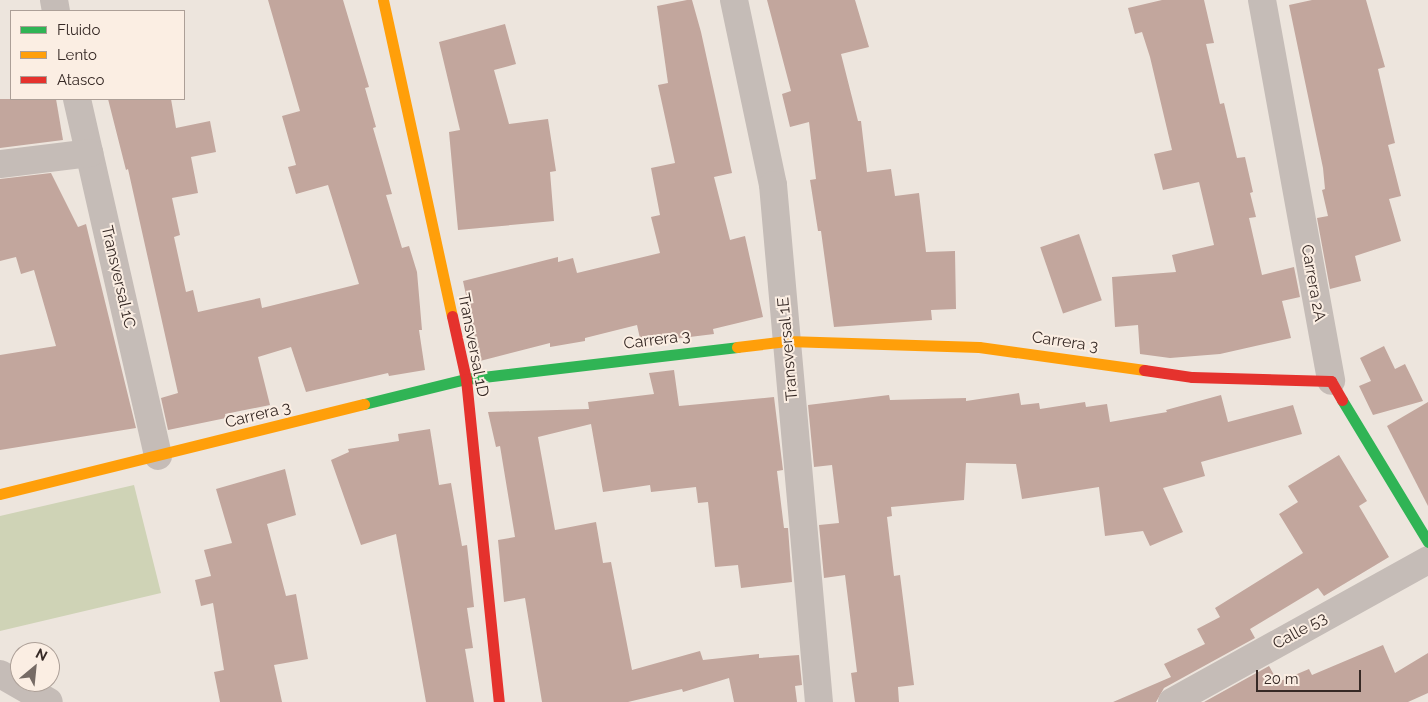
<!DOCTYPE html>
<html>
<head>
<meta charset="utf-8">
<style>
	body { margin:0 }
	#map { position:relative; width:1428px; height:702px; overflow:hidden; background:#ede5dd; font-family:Raleway,sans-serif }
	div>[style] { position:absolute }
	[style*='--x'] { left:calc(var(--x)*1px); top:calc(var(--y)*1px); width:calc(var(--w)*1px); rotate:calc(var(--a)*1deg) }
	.green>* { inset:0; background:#cfd3b6 }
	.building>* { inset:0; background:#c2a69d; transform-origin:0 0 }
	.street>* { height:28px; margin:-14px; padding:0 14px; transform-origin:14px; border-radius:14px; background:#c5bcb7 }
	.fast>* { height:11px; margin:-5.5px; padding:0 5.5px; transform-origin:5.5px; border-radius:5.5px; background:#30b455 }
	.slow>* { height:11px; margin:-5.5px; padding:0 5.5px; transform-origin:5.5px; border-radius:5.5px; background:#ff9f0a }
	.jam>* { height:11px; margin:-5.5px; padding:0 5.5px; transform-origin:5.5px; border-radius:5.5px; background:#e5322d }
	span { translate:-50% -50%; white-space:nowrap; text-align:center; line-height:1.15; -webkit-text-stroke:4px #fbeee3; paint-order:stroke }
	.street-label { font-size:16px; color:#362925 }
	.legend { position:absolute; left:10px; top:10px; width:175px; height:90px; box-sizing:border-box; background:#fbeee3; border:1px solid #ac9f97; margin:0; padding:6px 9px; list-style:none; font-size:15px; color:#362925 }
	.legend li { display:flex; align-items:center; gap:10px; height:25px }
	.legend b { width:25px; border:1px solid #ac9f97 }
	.north { position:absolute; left:10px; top:642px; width:50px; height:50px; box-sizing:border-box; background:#fbeee3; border:1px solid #ac9f97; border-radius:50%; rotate:28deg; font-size:14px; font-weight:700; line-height:20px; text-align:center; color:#362925 }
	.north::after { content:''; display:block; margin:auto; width:18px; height:22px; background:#766b65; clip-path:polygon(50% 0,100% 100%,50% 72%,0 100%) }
	.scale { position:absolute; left:1256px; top:670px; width:105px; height:22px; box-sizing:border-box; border:2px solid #362925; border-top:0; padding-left:6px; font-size:15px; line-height:18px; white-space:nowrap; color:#362925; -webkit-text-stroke:4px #fbeee3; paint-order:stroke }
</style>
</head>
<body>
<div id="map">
	<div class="green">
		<div style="clip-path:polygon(134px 485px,161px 593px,0 631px,0 516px)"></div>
	</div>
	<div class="building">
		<div style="clip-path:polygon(268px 0,343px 0,369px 87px,365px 88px,376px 127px,373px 128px,392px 194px,386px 195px,402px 248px,409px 246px,417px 272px,422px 330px,419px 330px,425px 370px,389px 376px,388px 373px,306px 392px,291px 347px,258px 357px,270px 405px,225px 414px,226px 418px,168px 430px,161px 398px,178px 393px,128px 169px,126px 170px,108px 99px,171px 99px,176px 128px,210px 121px,216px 152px,191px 157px,198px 193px,172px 198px,180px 235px,174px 237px,186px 292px,193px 290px,198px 312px,260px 298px,262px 308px,359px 284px,328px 185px,296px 194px,288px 167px,296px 165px,282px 116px,300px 111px)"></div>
		<div style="clip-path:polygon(687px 0,692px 0,701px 32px,732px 173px,714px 177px,730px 240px,745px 236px,763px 317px,713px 329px,714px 334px,641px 343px,637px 325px,585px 338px,585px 341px,550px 347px,550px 343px,480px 361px,463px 281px,558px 257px,558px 262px,573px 258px,577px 273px,660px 253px,651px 217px,660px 215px,651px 168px,675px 163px,658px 85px,668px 83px,657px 6px)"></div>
		<div style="clip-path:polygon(767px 0,855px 0,869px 47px,841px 54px,858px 121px,861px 121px,867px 172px,891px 169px,895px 196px,919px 193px,926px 252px,955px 251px,956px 309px,931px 310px,932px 320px,834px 327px,821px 231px,818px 231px,810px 180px,816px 179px,809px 122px,790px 127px,782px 94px,791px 91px)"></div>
		<div style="clip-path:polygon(1162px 0,1204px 0,1214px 43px,1206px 44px,1220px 104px,1224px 103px,1237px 158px,1245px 157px,1253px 192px,1250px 193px,1256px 217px,1249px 218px,1262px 275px,1294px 267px,1300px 297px,1282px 301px,1291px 338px,1220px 354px,1170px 358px,1140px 354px,1138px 325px,1115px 327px,1112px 277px,1176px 272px,1172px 255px,1214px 245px,1199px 182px,1163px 190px,1154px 154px,1172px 150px,1150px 57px,1142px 32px,1135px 34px,1128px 8px)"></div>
		<div style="clip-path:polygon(1312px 0,1366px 0,1385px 67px,1378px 69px,1395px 143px,1388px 145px,1401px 196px,1389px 199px,1401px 241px,1355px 256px,1361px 281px,1330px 289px,1317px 218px,1328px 216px,1322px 190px,1325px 189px,1323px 168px,1289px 5px)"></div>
		<div style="clip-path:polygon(505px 24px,516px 64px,494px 70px,509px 124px,548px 119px,556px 171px,550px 172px,554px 221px,458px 230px,449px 132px,460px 130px,439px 42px)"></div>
		<div style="clip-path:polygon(0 99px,56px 99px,63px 140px,0 148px)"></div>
		<div style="clip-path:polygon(51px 173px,78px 227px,86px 224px,136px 428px,0 450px,0 355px,56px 346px,34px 270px,21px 274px,16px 257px,0 261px,0 179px)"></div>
		<div style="left:1079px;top:234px;width:70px;height:41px;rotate:71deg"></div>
		<div style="clip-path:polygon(1384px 346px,1395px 369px,1405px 364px,1423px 401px,1373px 415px,1359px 386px,1371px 381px,1360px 358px)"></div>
		<div style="clip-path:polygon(674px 370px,679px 406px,774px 397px,783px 470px,777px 471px,784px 528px,788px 528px,792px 582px,741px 588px,738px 565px,715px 567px,708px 502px,698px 503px,696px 487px,651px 492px,650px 485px,603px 492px,591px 424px,538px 437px,555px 530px,596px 522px,603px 563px,611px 562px,632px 670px,700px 651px,703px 660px,759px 654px,759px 658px,799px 655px,802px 685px,795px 686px,797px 702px,734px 702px,729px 678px,683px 692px,682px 689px,628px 702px,542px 702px,525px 598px,504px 602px,498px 540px,515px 537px,500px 446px,496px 447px,488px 412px,589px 409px,588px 402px,654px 394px,649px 373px)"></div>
		<div style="clip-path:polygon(1019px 393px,1021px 405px,1039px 403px,1040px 409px,1085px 402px,1086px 407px,1107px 404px,1110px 422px,1167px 412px,1166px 410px,1221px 395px,1228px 422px,1293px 405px,1302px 434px,1201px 462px,1205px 476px,1163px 488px,1183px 532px,1150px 546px,1143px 531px,1105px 536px,1099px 487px,1022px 499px,1016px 464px,966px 463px,964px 500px,891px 507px,892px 516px,887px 517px,894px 576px,900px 575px,914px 685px,898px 687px,899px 702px,855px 702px,851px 673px,857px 672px,845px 575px,824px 578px,819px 525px,839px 523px,832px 465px,814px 467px,808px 405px,889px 395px,890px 400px,966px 398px,966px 401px)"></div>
		<div style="clip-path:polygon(1428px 402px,1428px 506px,1387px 426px)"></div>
		<div style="clip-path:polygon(430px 429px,439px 485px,451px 483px,462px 546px,467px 545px,474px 607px,467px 608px,473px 648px,465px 649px,474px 702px,426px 702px,396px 534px,361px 545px,331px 460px,349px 452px,348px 449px,399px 441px,398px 434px)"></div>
		<div style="clip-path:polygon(1339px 455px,1367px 501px,1359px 506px,1389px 557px,1324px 596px,1318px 588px,1250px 629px,1255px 638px,1164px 688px,1156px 702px,1113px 702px,1171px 677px,1164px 664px,1205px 644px,1197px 629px,1220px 617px,1215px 608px,1303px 553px,1279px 514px,1298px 502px,1288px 486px)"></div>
		<div style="clip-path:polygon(285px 469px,296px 515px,267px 524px,286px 596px,296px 594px,308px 659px,274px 665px,282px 702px,220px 702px,214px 672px,224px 670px,213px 603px,201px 606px,195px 580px,211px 576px,204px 550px,232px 543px,216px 489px)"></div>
		<div style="clip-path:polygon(1383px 645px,1395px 673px,1428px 653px,1428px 693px,1408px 702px,1204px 702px,1269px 666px,1278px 682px,1309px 669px,1312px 675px)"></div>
	</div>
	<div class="street">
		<div style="--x:54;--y:0;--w:11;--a:80"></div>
		<div style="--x:734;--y:0;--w:189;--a:78.1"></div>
		<div style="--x:773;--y:185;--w:519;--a:84.92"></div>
		<div style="--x:1262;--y:0;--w:387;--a:79.7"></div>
		<div style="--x:77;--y:99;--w:366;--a:77.2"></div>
		<div style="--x:0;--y:164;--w:90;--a:-7"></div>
		<div style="--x:0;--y:674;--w:56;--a:29.7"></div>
		<div style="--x:1172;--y:702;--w:293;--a:-29"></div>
	</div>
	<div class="fast">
		<div style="--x:1342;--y:400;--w:166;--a:58.8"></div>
		<div style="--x:364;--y:404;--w:105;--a:-13.8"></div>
		<div style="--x:466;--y:379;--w:273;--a:-6.7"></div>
	</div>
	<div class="slow">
		<div style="--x:383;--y:0;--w:323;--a:77.7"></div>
		<div style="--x:737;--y:347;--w:50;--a:-6.8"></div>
		<div style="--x:787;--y:341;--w:192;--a:1.8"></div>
		<div style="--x:979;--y:347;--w:167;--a:7.9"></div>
		<div style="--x:0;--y:494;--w:375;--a:-13.9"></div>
	</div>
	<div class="jam">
		<div style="--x:452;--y:316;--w:65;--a:77.5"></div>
		<div style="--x:466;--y:379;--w:325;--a:84.2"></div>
		<div style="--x:1144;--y:370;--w:49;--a:8.3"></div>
		<div style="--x:1192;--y:377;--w:139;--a:1.6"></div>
		<div style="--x:1331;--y:381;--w:22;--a:60"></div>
	</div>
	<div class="street-label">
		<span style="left:118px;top:277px;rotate:77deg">Transversal 1C</span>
		<span style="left:1313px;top:283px;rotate:80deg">Carrera 2A</span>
		<span style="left:657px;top:340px;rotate:-7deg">Carrera 3</span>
		<span style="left:1065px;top:342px;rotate:8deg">Carrera 3</span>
		<span style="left:473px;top:345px;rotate:79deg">Transversal 1D</span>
		<span style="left:788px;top:349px;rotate:-95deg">Transversal 1E</span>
		<span style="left:258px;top:415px;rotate:-14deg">Carrera 3</span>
		<span style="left:1300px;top:631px;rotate:-29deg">Calle 53</span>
	</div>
	<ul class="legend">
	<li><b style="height:6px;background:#30b455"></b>Fluido</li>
	<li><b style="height:6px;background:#ff9f0a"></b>Lento</li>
	<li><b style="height:6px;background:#e5322d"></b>Atasco</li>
	</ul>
	<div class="north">N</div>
	<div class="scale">20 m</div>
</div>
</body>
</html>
